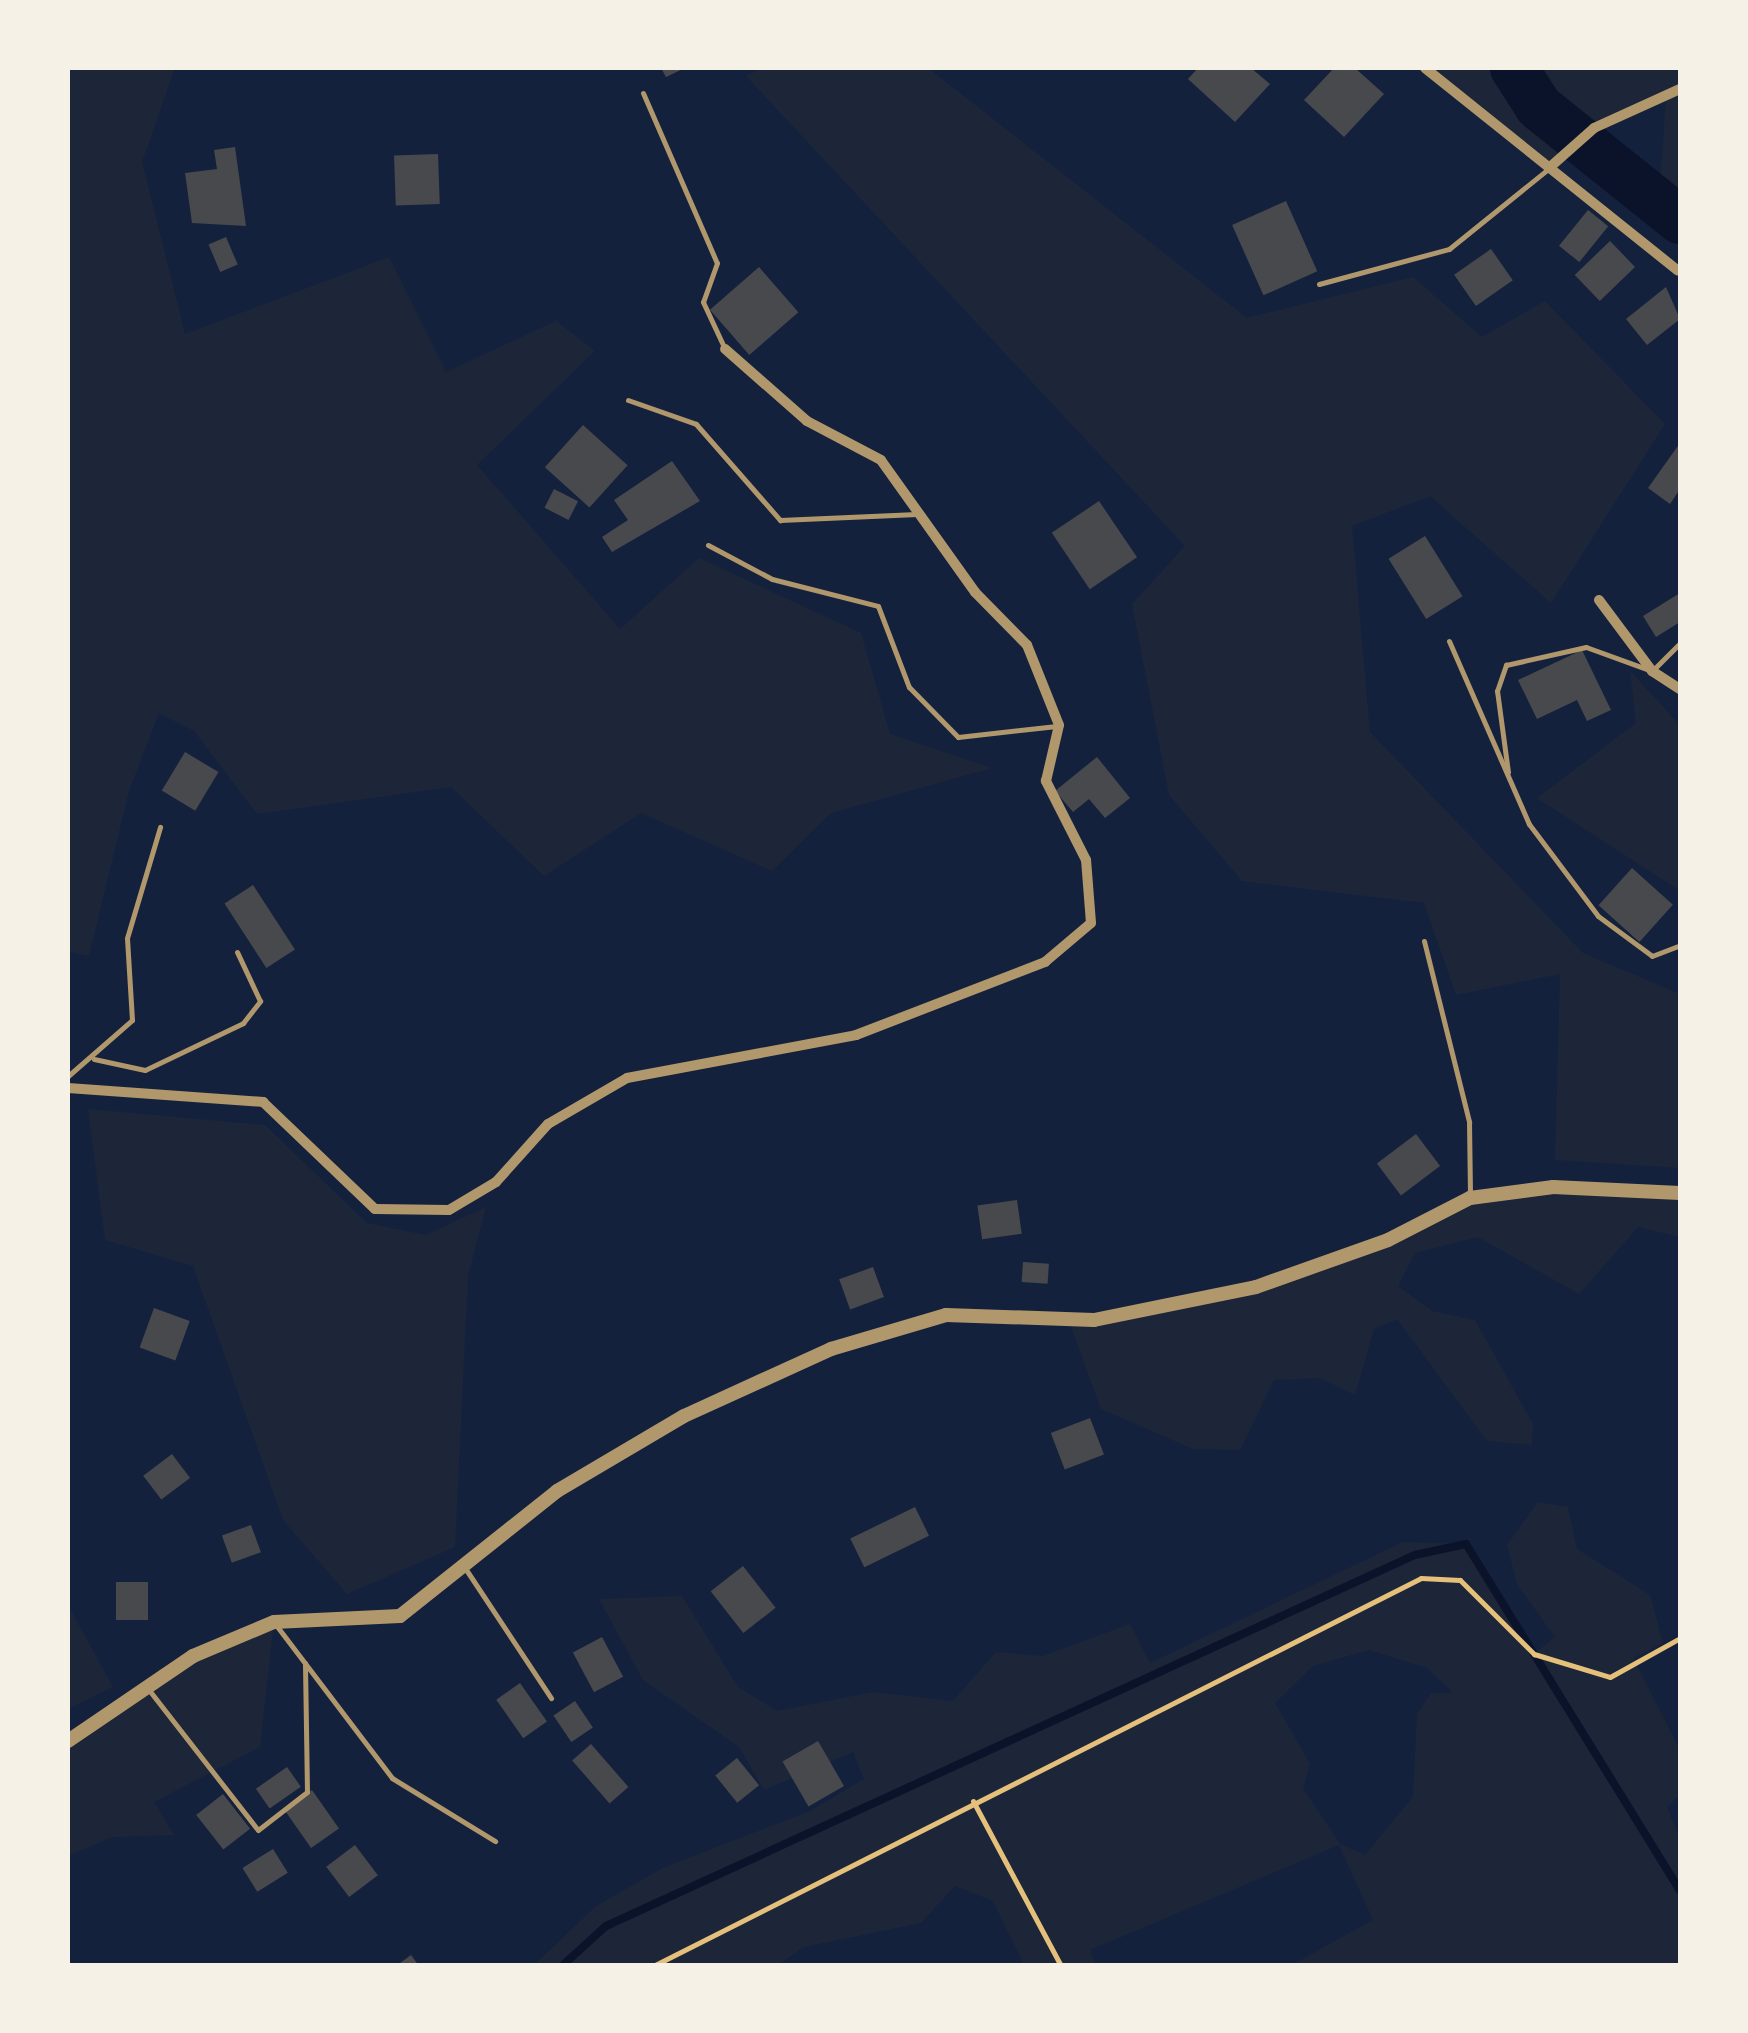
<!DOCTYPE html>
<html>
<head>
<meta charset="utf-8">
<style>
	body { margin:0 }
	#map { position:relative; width:1748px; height:2033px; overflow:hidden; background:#14213d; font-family:Ubuntu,sans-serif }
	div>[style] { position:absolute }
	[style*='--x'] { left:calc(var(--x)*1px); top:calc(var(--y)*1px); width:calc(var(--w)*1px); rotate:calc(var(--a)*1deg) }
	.green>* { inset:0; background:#1d2539 }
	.stream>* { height:8px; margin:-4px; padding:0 4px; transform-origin:4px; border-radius:4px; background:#0b132b }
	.river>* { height:48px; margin:-24px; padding:0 24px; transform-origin:24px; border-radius:24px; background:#0b132b }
	.building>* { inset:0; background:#48494c; transform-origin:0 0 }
	.path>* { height:5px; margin:-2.5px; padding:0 2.5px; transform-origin:2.5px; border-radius:2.5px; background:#e5c07b }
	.service>* { height:5px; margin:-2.5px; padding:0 2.5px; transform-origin:2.5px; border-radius:2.5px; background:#b1986c }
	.minor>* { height:10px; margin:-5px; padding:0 5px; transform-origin:5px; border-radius:5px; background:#b1986c }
	.tertiary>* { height:14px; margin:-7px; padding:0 7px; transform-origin:7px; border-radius:7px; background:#b1986c }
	span { translate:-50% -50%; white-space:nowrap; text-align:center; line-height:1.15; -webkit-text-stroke:9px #f6f1e7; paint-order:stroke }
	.frame { position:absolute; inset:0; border:70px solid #f6f1e7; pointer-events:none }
</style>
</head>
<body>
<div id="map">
	<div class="green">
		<div style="clip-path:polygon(68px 68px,175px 68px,142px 162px,185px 334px,389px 257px,446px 372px,556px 321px,595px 351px,477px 465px,620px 629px,699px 558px,861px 633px,890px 734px,992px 768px,831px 813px,772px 871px,641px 813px,544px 876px,451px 787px,257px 814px,194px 731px,159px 713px,129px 791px,89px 956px,68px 952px)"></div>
		<div style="clip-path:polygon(763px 68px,928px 68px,1247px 318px,1413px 277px,1482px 337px,1545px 301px,1665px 424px,1551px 603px,1430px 496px,1352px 526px,1370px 732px,1583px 953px,1680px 994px,1680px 1168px,1555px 1160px,1560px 974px,1456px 995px,1424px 903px,1242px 881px,1169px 795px,1132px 604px,1185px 546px,746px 76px)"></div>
		<div style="clip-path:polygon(1425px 68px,1680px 68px,1680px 220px,1659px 202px,1666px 96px,1594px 128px,1549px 168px)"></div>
		<div style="clip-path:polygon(1630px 671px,1680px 725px,1680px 891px,1537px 798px,1636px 723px)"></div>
		<div style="clip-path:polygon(88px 1109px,265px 1125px,367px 1223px,426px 1235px,486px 1207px,468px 1276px,455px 1547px,347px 1594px,283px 1520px,193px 1266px,105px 1240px)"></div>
		<div style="clip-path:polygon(1553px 1187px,1680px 1193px,1680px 1237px,1638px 1227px,1579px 1294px,1478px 1237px,1415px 1253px,1398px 1286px,1432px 1311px,1475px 1320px,1533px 1424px,1532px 1445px,1487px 1441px,1397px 1319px,1374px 1329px,1355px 1395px,1320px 1378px,1274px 1380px,1240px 1450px,1193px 1449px,1101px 1409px,1068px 1319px,1256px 1287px,1388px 1240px,1470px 1198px)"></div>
		<div style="clip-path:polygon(evenodd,1538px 1502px,1568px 1507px,1577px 1549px,1650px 1595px,1663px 1643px,1633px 1658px,1680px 1750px,1680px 1795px,1667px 1807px,1680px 1839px,1680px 1965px,1292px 1965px,1373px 1920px,1339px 1845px,1090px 1950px,1096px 1965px,1024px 1965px,993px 1901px,955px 1886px,921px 1923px,804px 1947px,778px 1965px,533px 1966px,596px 1906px,665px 1867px,810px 1811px,864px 1779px,853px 1752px,764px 1790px,739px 1747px,643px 1680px,599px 1599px,682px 1596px,738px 1687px,777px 1711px,873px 1692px,953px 1701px,996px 1652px,1043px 1656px,1130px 1624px,1150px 1663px,1403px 1542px,1466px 1544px,1534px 1654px,1555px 1637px,1517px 1584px,1507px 1545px,1538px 1502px,1369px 1650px,1427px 1668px,1453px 1693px,1431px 1693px,1417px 1714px,1413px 1797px,1365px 1855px,1340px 1844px,1303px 1788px,1310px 1764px,1275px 1703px,1313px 1666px,1369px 1650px)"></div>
		<div style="clip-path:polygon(68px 1605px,113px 1687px,68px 1709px)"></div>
		<div style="clip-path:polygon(274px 1622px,260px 1747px,154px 1802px,174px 1835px,112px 1837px,68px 1856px,68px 1741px,193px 1656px)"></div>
	</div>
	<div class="stream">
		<div style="--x:562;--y:1966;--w:59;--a:-42.3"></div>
		<div style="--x:606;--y:1926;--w:890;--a:-24.64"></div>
		<div style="--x:1415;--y:1555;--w:52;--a:-12.2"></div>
		<div style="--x:1466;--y:1544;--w:407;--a:58.3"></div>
	</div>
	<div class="river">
		<div style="--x:1514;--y:68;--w:46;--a:57.3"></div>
		<div style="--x:1539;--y:107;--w:181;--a:38.7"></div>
	</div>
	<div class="building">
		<div style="clip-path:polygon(661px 68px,685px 68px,666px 77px)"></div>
		<div style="clip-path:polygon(1198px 68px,1251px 68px,1270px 84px,1235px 122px,1188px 79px)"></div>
		<div style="clip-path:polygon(1334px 68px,1355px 68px,1384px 94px,1344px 137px,1304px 100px)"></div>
		<div style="clip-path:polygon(235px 147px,246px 226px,192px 223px,185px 173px,217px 169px,214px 150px)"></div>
		<div style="left:438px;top:154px;width:50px;height:44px;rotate:88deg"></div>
		<div style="left:1286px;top:201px;width:77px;height:59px;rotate:66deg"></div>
		<div style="left:1588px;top:210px;width:26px;height:46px;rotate:39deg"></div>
		<div style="left:226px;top:237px;width:30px;height:19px;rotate:67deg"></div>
		<div style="left:1610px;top:241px;width:36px;height:49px;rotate:46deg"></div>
		<div style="left:1491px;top:249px;width:38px;height:45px;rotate:55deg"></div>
		<div style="left:759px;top:267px;width:60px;height:65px;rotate:49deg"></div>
		<div style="clip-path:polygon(1666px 287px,1680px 319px,1647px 345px,1626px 319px)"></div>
		<div style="left:583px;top:425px;width:60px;height:57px;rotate:42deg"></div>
		<div style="clip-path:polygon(1680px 443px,1680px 489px,1670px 504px,1648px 488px)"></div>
		<div style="clip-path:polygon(672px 461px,700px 501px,612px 552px,602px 537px,628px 520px,614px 500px)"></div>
		<div style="left:554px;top:489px;width:27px;height:21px;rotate:27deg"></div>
		<div style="left:1099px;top:501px;width:68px;height:57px;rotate:56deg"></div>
		<div style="left:1425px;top:536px;width:71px;height:43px;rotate:58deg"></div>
		<div style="clip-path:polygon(1680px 593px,1680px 622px,1656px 637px,1643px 616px)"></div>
		<div style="clip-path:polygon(1582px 650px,1611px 710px,1587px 721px,1577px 700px,1537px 719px,1518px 680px)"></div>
		<div style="left:185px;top:752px;width:39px;height:45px;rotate:31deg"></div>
		<div style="clip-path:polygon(1097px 757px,1130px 798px,1105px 818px,1089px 799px,1073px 812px,1055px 791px)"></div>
		<div style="left:1632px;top:868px;width:55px;height:50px;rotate:42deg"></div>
		<div style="left:253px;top:885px;width:77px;height:34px;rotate:57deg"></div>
		<div style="left:1416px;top:1134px;width:40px;height:49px;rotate:53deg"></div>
		<div style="left:1017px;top:1200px;width:34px;height:40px;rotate:82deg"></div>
		<div style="left:1023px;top:1262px;width:26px;height:20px;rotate:4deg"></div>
		<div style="left:873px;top:1267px;width:32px;height:36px;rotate:70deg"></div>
		<div style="left:154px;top:1308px;width:38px;height:42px;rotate:20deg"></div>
		<div style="left:1090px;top:1418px;width:39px;height:42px;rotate:69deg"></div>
		<div style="left:172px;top:1454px;width:30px;height:36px;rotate:53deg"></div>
		<div style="left:915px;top:1507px;width:32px;height:72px;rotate:64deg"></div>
		<div style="left:251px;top:1525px;width:29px;height:31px;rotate:70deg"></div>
		<div style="left:743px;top:1566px;width:53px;height:41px;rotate:52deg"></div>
		<div style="left:116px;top:1582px;width:32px;height:38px"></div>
		<div style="left:602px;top:1637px;width:45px;height:33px;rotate:62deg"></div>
		<div style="left:520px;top:1683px;width:47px;height:29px;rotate:55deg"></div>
		<div style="left:575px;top:1701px;width:32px;height:26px;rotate:56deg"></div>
		<div style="left:818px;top:1741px;width:52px;height:41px;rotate:60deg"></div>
		<div style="left:591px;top:1744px;width:57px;height:25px;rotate:49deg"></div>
		<div style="left:737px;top:1758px;width:35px;height:28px;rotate:51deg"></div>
		<div style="left:287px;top:1767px;width:24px;height:38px;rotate:55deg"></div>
		<div style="left:312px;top:1790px;width:47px;height:34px;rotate:55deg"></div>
		<div style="left:223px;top:1794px;width:44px;height:34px;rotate:52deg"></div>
		<div style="left:355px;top:1845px;width:38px;height:36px;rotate:53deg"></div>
		<div style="left:273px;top:1849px;width:28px;height:36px;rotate:58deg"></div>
		<div style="clip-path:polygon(411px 1955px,419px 1966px,396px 1966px)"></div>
	</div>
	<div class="path">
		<div style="--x:973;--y:1801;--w:187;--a:61.9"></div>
		<div style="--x:653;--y:1966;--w:860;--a:-26.8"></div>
		<div style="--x:1421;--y:1578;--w:39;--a:3"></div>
		<div style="--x:1460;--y:1580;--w:105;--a:45"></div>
		<div style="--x:1534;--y:1654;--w:79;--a:16.8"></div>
		<div style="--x:1610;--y:1677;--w:80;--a:-29.1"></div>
	</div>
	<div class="service">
		<div style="--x:643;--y:93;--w:185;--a:66.5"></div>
		<div style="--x:717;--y:263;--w:41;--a:109.7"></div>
		<div style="--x:703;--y:302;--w:50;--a:65"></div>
		<div style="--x:1319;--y:284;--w:135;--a:-15.1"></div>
		<div style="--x:1449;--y:249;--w:126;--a:-38.9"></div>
		<div style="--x:628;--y:400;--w:72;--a:19.4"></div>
		<div style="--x:696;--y:424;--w:128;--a:48.8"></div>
		<div style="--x:780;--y:520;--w:137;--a:-2.5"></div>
		<div style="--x:708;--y:545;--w:72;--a:28"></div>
		<div style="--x:772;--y:579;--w:109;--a:14.3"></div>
		<div style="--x:878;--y:606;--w:87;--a:69.1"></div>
		<div style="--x:909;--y:687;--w:70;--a:45.6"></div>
		<div style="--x:958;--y:737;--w:99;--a:-6.4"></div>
		<div style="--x:1449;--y:641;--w:200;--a:66.4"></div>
		<div style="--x:1529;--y:824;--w:115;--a:53.1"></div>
		<div style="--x:1598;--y:916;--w:67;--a:36.5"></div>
		<div style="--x:1652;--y:956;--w:30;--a:-21"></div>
		<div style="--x:1508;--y:772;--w:82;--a:-97.7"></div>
		<div style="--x:1497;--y:691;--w:28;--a:-71"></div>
		<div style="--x:1506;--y:665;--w:82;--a:-12.7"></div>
		<div style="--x:1586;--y:647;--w:70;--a:20"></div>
		<div style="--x:1652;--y:671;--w:40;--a:-45"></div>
		<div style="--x:1424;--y:941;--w:187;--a:76"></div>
		<div style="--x:1469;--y:1122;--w:73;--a:89.2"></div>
		<div style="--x:94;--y:1059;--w:52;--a:12.2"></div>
		<div style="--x:145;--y:1070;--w:109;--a:-25.6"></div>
		<div style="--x:243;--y:1023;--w:28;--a:-52"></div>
		<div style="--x:260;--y:1001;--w:54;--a:-115.1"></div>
		<div style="--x:68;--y:1076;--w:85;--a:-41.2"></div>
		<div style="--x:132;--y:1020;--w:82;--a:-93.5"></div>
		<div style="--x:127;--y:938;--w:116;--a:-73.4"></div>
		<div style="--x:465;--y:1568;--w:156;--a:56.5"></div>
		<div style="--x:276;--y:1625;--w:192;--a:52.8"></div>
		<div style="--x:392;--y:1778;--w:121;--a:31.5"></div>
		<div style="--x:149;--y:1690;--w:177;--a:52.1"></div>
		<div style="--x:258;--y:1830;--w:62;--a:-37.8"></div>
		<div style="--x:307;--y:1792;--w:129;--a:-90.9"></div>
	</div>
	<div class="minor">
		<div style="--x:1425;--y:68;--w:324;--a:38.7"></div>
		<div style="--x:1549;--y:168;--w:60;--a:-41.6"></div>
		<div style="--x:1594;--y:128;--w:94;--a:-24.4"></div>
		<div style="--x:1599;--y:600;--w:89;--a:53.3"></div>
		<div style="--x:1652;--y:671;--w:33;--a:33"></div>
		<div style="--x:68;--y:1088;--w:196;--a:4.1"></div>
		<div style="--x:263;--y:1102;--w:155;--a:43.7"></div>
		<div style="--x:375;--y:1209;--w:74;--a:0.8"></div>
		<div style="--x:449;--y:1210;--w:55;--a:-30.8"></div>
		<div style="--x:496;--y:1182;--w:78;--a:-48.1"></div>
		<div style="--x:548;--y:1124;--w:91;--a:-30.2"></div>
		<div style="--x:627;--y:1078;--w:233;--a:-10.6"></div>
		<div style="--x:856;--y:1035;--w:203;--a:-21.1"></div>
		<div style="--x:1045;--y:962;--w:60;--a:-40.3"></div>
		<div style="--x:1091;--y:923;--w:63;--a:-94.5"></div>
		<div style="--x:1086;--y:860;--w:89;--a:-116.9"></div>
		<div style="--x:1046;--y:781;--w:57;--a:-76.9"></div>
		<div style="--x:1059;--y:725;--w:86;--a:-111.8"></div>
		<div style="--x:1027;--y:645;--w:74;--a:-134.5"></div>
		<div style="--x:975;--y:592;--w:162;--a:-125.5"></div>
		<div style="--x:881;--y:460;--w:84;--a:-152.2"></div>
		<div style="--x:807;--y:421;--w:109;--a:-138.7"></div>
	</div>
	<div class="tertiary">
		<div style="--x:68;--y:1741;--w:151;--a:-34.2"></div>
		<div style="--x:193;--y:1656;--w:88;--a:-22.8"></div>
		<div style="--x:274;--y:1622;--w:126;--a:-2.7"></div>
		<div style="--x:400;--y:1616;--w:201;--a:-38.5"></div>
		<div style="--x:557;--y:1491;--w:147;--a:-30.6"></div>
		<div style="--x:684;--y:1416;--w:162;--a:-24.5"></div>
		<div style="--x:831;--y:1349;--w:120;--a:-16.5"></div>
		<div style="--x:946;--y:1315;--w:148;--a:1.9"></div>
		<div style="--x:1094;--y:1320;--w:165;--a:-11.5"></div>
		<div style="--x:1256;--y:1287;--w:140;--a:-19.6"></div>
		<div style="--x:1388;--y:1240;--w:92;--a:-27.1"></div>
		<div style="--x:1470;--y:1198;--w:84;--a:-7.5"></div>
		<div style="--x:1553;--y:1187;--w:127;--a:2.7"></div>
	</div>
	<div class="frame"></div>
</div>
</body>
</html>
